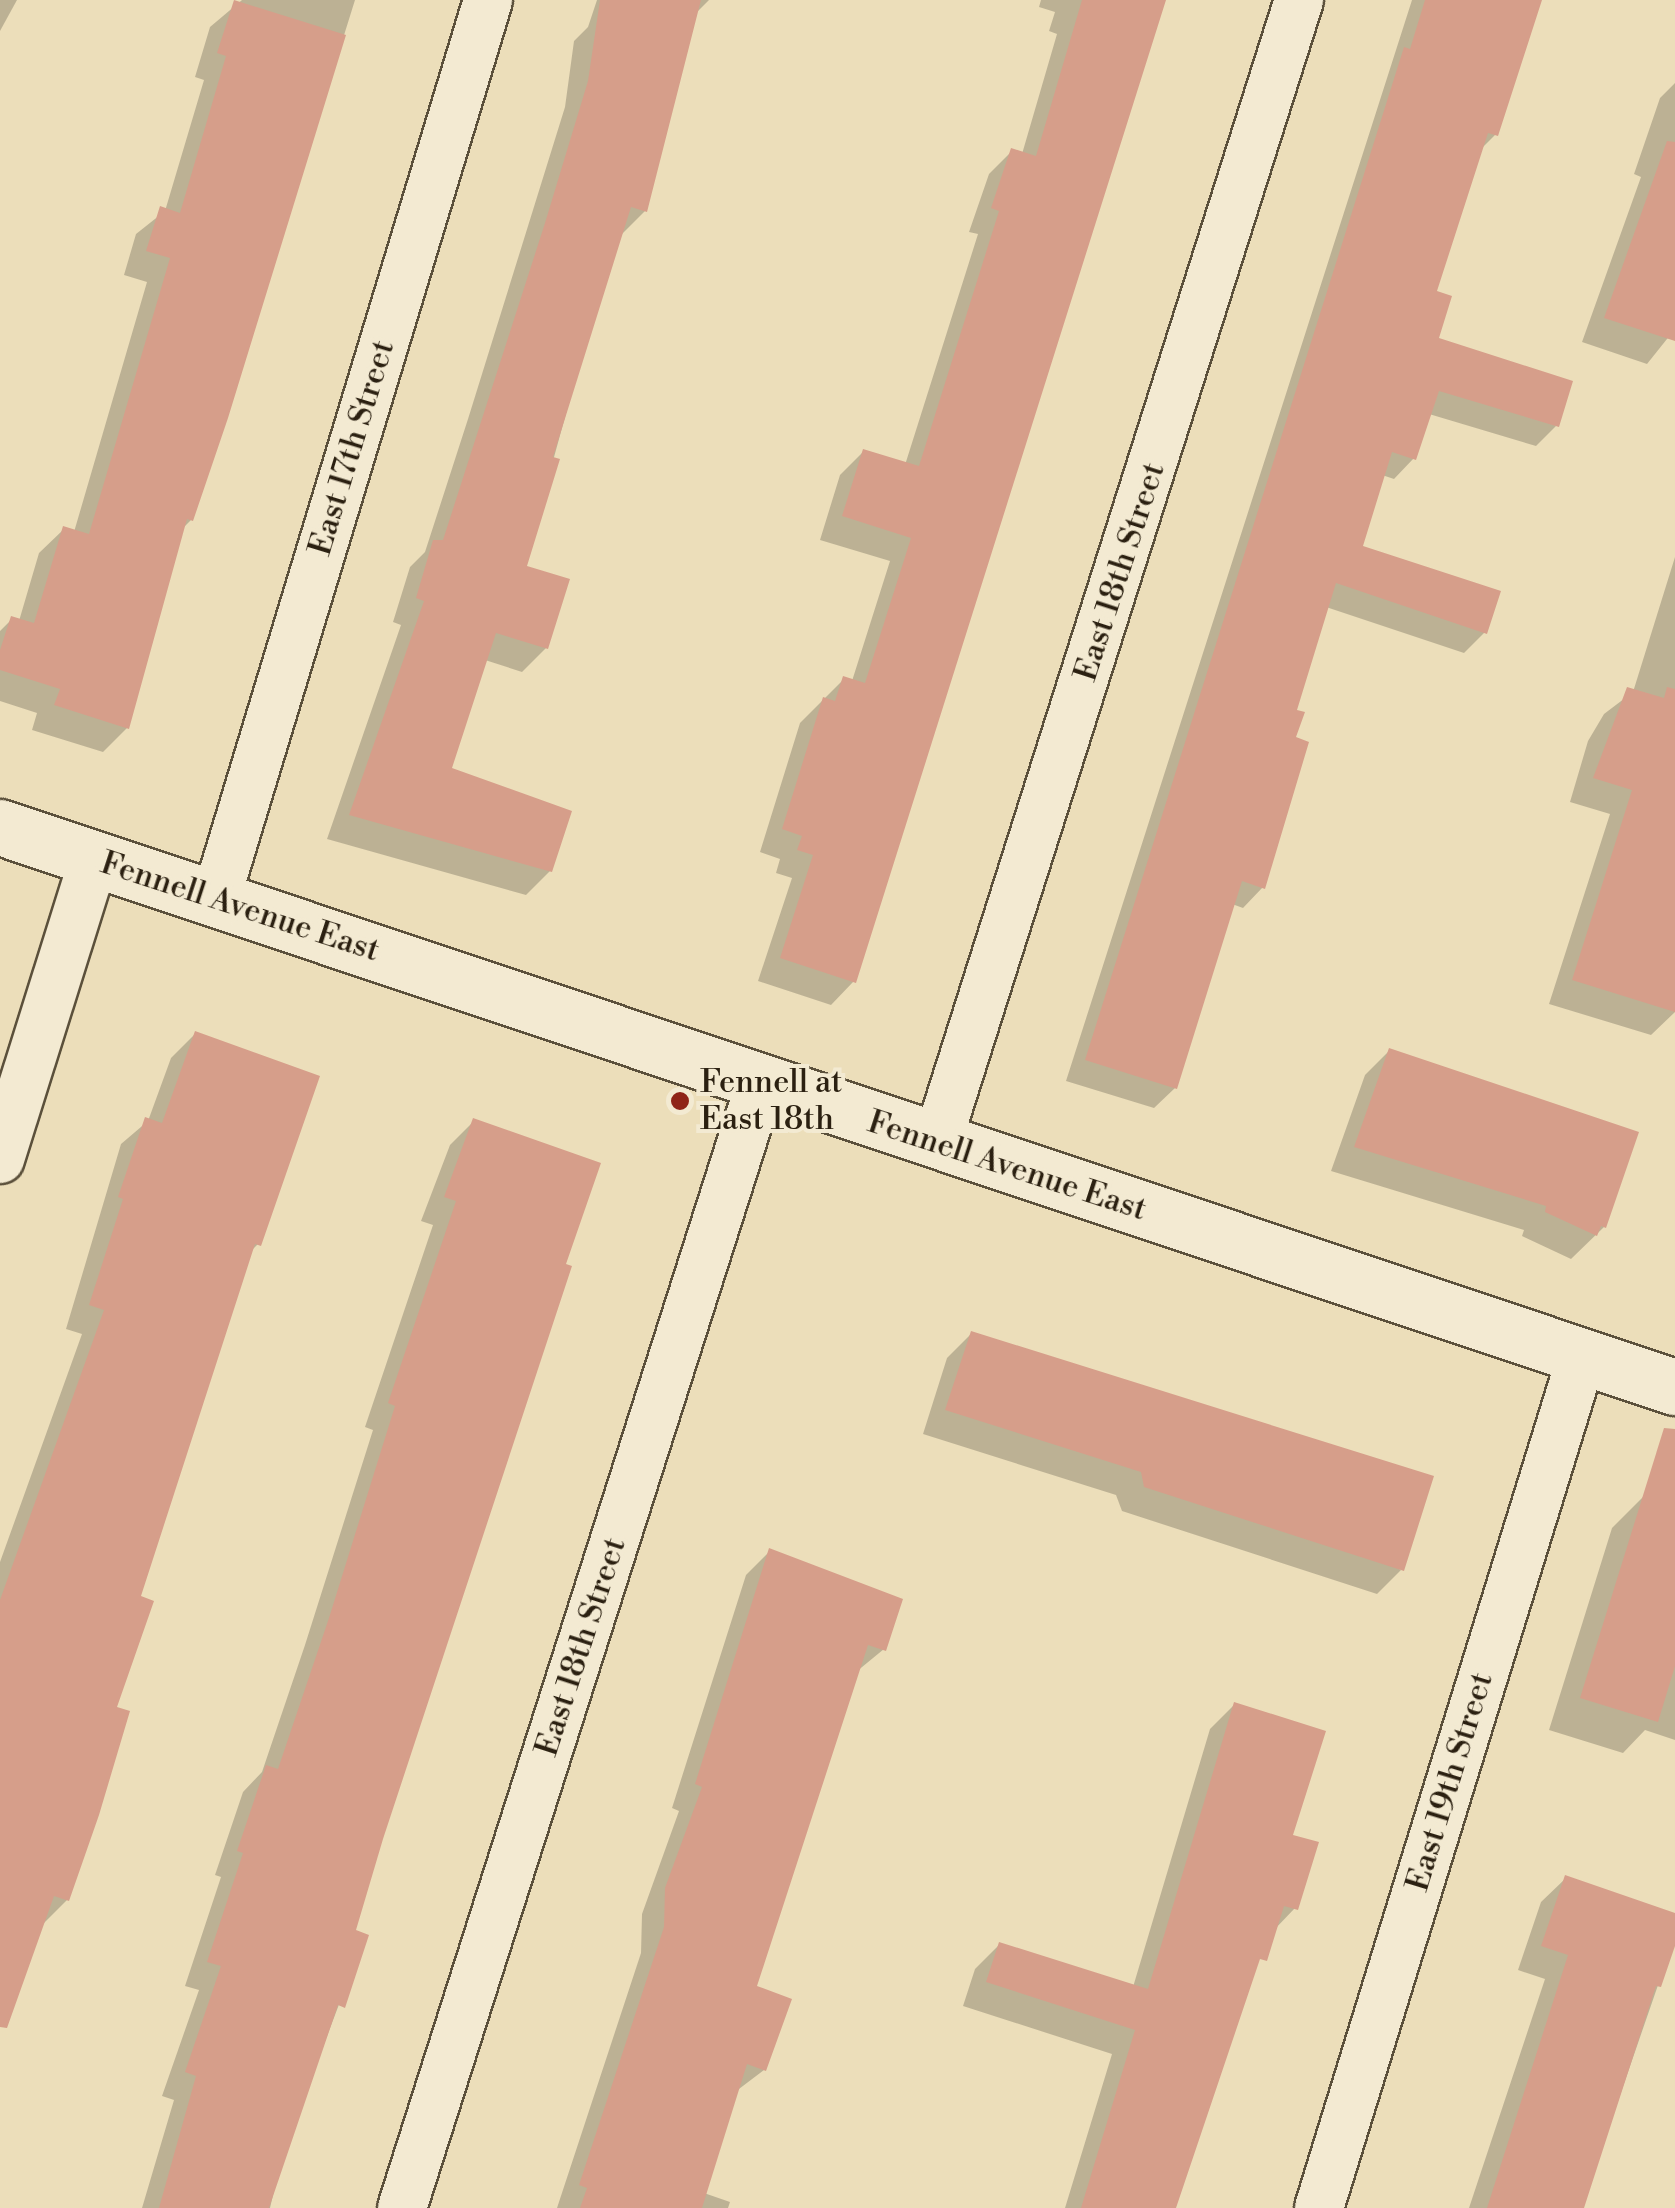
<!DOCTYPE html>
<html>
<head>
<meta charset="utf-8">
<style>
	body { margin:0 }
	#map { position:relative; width:1675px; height:2208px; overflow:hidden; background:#ecdeba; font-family:"Libre Bodoni",serif }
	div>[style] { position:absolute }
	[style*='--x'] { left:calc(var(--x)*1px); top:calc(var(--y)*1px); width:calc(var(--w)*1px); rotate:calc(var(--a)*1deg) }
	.shadow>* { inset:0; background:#0003 }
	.building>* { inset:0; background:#d69e8a }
	.roads { filter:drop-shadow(2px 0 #5b503b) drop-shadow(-2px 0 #5b503b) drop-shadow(0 2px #5b503b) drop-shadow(0 -2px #5b503b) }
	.minor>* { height:48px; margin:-24px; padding:0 24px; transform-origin:24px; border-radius:24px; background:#f3ead2 }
	.secondary>* { height:55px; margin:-27.5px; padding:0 27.5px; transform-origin:27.5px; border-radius:27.5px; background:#f3ead2 }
	.dots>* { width:28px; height:28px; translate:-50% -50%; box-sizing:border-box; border:5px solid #f3ead2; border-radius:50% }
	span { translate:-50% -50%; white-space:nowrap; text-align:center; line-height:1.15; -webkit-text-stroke:8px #f3ead2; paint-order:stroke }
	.street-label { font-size:32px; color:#2b2011 }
	.poi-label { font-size:32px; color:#2b2011 }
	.left { translate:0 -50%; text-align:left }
</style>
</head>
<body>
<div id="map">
	<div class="shadow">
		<div style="clip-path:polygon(0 0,17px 0,0 31px)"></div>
		<div style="clip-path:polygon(242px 0,355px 0,225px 417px,191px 520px,181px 530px,127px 728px,103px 752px,32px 730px,37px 713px,0 701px,0 631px,12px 619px,19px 621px,39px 553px,64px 529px,74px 532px,147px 282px,124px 275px,136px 234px,165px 211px,204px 80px,195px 77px,210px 27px)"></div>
		<div style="clip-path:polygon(597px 0,709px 0,695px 14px,645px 211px,621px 235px,588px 333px,524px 567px,546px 648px,522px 672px,485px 660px,449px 769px,550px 871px,526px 895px,327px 839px,401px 625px,393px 622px,410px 567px,425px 552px,468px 419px,565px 107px,574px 41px,588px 27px)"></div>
		<div style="clip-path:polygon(1041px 0,1163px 0,854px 981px,831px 1005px,758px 981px,792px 878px,776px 873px,780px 859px,760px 852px,800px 723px,844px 679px,852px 681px,890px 561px,820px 540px,840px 475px,863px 452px,905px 465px,978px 234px,969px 232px,989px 174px,1012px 151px,1022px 154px,1057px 34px,1049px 31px,1055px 12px,1039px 7px)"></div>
		<div style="clip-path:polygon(1412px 0,1539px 0,1496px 134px,1480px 150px,1434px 293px,1436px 340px,1556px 426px,1536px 446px,1429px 414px,1414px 458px,1394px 479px,1382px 475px,1360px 547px,1485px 632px,1464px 653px,1326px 607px,1294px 711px,1263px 887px,1243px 908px,1232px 904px,1175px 1088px,1154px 1108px,1066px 1081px)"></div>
		<div style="clip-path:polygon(1675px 83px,1675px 329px,1647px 364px,1582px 342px,1641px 177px,1634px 174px,1660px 98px)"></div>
		<div style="clip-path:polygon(1675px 557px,1675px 1012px,1651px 1035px,1549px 1004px,1610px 814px,1570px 802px,1588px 741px,1604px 714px,1633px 692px)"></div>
		<div style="clip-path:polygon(195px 1034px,258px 1244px,249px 1253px,138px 1598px,67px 1900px,43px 1924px,0 2015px,0 1562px,82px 1334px,66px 1329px,121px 1144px,148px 1121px,171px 1058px)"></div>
		<div style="clip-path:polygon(1389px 1051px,1604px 1227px,1571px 1259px,1522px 1236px,1524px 1230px,1331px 1171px,1365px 1075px)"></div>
		<div style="clip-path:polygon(474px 1121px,353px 1932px,365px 1936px,283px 2152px,270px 2208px,142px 2208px,174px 2100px,162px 2096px,199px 1990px,185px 1986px,221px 1877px,215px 1875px,243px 1792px,262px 1772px,305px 1645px,373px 1430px,365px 1427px,433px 1225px,421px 1221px,450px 1145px)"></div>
		<div style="clip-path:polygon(971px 1334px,1401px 1570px,1377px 1594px,1122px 1511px,1116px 1495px,923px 1434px,947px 1358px)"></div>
		<div style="clip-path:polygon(1645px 1495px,1675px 1505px,1675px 1740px,1645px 1730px,1623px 1753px,1549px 1730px,1612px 1528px)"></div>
		<div style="clip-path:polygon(770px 1551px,884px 1649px,856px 1672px,754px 1988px,764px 2070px,735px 2092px,704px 2193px,730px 2202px,728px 2208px,557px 2208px,641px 1953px,642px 1914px,679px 1811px,672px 1808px,746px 1575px)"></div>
		<div style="clip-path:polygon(1234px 1705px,1290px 1836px,1295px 1908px,1274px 1930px,1253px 1970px,1175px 2208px,1065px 2208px,1112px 2054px,963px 2006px,975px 1969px,999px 1945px,1133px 1987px,1210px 1729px)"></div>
		<div style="clip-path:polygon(1566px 1878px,1675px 1916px,1675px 1936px,1581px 2208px,1469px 2208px,1545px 1979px,1518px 1970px,1541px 1902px)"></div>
	</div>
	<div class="building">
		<div style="clip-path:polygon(234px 0,346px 35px,228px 418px,193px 521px,187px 519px,129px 729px,54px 705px,60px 689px,0 670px,0 650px,11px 616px,34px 623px,63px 526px,89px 534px,170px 258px,146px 251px,160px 206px,180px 213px,226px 56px,217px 53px)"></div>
		<div style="clip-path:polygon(600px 0,701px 0,647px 212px,631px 207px,553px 457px,560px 459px,527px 566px,570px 579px,548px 649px,496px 633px,452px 768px,572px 811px,552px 872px,349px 815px,424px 601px,416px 598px,433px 540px,443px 540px,545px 223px,588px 81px)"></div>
		<div style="clip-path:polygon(1082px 0,1166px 0,856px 983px,780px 958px,813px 855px,797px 850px,802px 836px,782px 829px,823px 697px,835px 701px,843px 676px,865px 683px,911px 538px,842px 516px,863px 449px,919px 466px,999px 211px,991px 208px,1011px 148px,1036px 156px)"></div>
		<div style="clip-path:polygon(1425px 0,1542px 0,1498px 136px,1488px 133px,1437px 291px,1452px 296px,1439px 338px,1573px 381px,1559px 427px,1439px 391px,1416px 460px,1392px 452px,1363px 546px,1501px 591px,1487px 634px,1336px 583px,1297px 710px,1305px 712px,1296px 737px,1309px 742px,1265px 889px,1242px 881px,1177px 1089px,1085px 1060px,1404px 47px,1410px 49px)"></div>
		<div style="clip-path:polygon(1667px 141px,1675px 142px,1675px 341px,1604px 318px)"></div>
		<div style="clip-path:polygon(1627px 687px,1664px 698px,1667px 687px,1675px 689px,1675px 1012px,1572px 980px,1632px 790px,1593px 778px)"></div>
		<div style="clip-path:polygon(195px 1031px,320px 1076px,261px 1246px,255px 1244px,141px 1596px,154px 1601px,117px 1707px,130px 1711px,99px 1815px,69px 1901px,54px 1896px,7px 2028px,0 2027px,0 1600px,104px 1310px,89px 1305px,123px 1199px,118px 1197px,145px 1117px,162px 1123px)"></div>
		<div style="clip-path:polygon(1389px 1048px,1639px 1132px,1606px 1228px,1601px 1226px,1597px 1236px,1545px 1212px,1546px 1206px,1354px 1147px)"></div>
		<div style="clip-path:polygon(473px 1118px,601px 1163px,566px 1264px,572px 1266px,383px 1839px,356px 1930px,369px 1935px,345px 2008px,338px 2005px,269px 2208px,159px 2208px,196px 2076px,185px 2072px,221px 1966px,207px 1962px,243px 1853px,237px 1851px,266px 1765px,278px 1769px,329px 1618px,395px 1406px,388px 1403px,456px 1201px,444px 1197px)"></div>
		<div style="clip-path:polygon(971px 1331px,1434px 1476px,1404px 1571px,1144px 1487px,1141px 1472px,945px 1410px)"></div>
		<div style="clip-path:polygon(1664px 1428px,1675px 1429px,1675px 1666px,1658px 1722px,1580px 1698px)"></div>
		<div style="clip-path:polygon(769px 1548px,903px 1599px,886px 1651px,868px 1645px,757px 1986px,792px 1999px,766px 2071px,747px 2064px,702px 2208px,580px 2208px,587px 2188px,579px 2185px,664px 1927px,665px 1888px,702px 1787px,695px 1784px)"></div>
		<div style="clip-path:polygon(1234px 1702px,1326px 1731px,1293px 1835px,1319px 1842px,1298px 1910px,1284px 1906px,1267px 1961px,1260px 1959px,1176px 2208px,1081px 2208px,1135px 2030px,986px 1982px,999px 1942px,1148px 1989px)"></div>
		<div style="clip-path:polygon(1565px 1875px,1675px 1913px,1675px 1946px,1661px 1987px,1656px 1986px,1584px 2208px,1487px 2208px,1568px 1955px,1541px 1946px)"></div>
	</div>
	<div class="roads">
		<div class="minor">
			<div style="--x:217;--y:895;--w:935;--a:-73.15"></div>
			<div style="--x:937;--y:1142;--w:1198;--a:-72.41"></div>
			<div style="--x:0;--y:1159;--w:314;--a:-72.6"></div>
			<div style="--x:402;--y:2208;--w:1179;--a:-72.32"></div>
			<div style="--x:1319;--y:2208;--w:892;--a:-72.85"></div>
		</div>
		<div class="secondary">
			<div style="--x:0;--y:827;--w:1766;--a:18.49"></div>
		</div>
	</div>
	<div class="dots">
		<div style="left:680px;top:1101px;background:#8f2418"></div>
	</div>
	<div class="street-label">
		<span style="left:352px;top:448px;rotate:-73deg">East 17th Street</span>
		<span style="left:1120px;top:572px;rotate:-72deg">East 18th Street</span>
		<span style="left:240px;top:907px;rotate:18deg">Fennell Avenue East</span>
		<span style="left:1007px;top:1166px;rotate:18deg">Fennell Avenue East</span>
		<span style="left:581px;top:1647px;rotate:-72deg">East 18th Street</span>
		<span style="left:1450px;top:1782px;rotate:-73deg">East 19th Street</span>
	</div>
	<div class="poi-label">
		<span class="left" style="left:700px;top:1101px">Fennell at<br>East 18th</span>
	</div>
</div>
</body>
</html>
